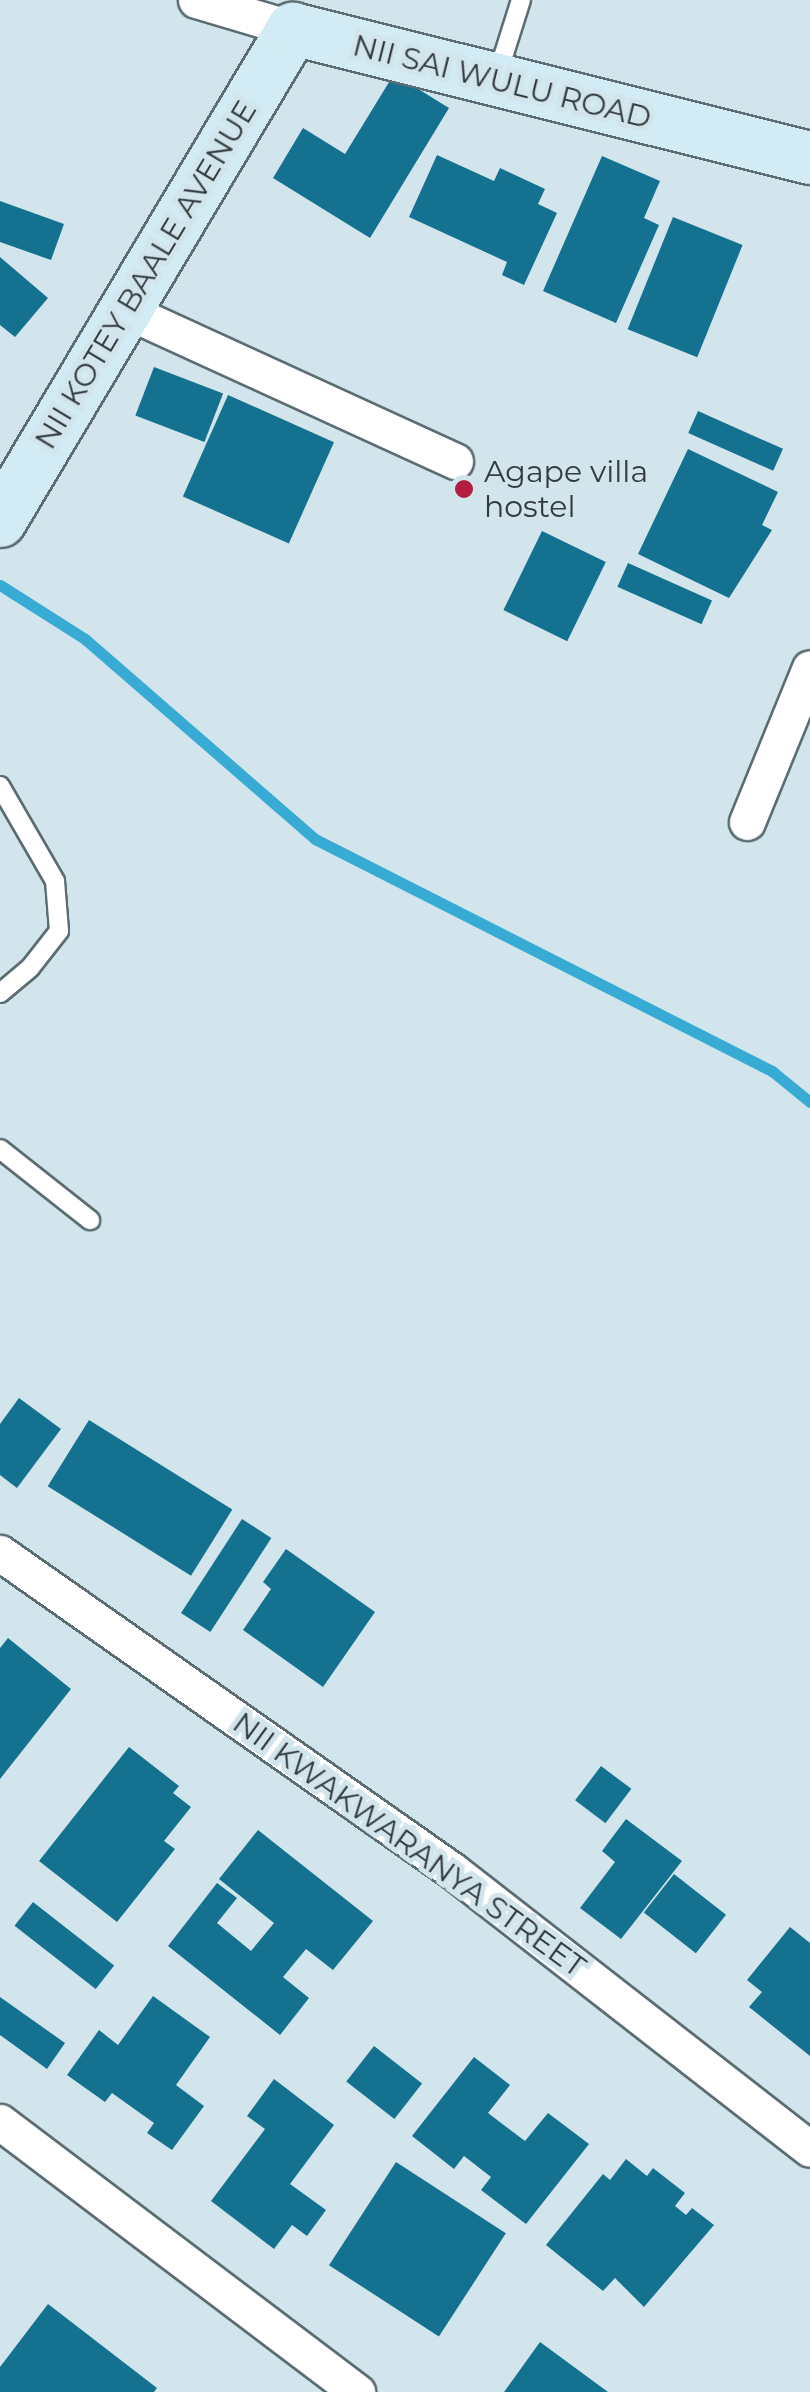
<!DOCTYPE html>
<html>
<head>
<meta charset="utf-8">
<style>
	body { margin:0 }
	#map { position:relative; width:810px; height:2392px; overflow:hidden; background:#d2e5ed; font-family:Montserrat,sans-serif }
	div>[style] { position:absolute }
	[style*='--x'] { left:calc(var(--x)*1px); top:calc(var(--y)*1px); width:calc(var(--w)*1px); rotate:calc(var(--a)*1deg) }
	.stream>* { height:11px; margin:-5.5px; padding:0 5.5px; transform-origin:5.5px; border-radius:5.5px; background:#37abd3 }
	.building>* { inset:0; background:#147290; transform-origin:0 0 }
	.roads { filter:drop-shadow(2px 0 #5b6c73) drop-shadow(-2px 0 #5b6c73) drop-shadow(0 2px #5b6c73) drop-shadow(0 -2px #5b6c73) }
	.lane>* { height:18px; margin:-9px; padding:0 9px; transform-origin:9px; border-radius:9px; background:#fff }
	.street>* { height:35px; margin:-17.5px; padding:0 17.5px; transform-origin:17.5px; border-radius:17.5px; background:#fff }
	.secondary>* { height:52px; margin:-26px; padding:0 26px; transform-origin:26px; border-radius:26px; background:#d2ebf4 }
	.dots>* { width:28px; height:28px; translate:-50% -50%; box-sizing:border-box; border:5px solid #d2e5ed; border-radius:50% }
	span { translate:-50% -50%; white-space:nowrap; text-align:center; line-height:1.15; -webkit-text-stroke:10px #d2e5ed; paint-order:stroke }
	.street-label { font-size:30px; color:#333b3e }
	.poi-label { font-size:30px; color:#333b3e }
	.left { translate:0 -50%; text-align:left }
</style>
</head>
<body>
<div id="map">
	<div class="stream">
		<div style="--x:0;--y:585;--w:101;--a:32.4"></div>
		<div style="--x:85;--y:639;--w:305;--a:41"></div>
		<div style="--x:315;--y:839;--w:513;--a:26.92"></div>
		<div style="--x:772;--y:1071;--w:49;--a:39.2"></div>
	</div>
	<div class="building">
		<div style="clip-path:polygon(394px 74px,449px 108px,370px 238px,273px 178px,303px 128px,345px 154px)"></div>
		<div style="clip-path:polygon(437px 155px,494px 181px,500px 168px,545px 189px,538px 204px,557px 213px,524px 285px,502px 275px,507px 262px,409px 217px)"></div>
		<div style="clip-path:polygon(602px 156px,660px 181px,644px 218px,659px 225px,616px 323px,543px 291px)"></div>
		<div style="clip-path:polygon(0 201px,64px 224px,51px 260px,0 242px)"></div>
		<div style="left:673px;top:217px;width:75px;height:121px;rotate:22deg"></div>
		<div style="clip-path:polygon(0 257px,48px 298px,15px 337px,0 325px)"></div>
		<div style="left:154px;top:367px;width:74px;height:52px;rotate:21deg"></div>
		<div style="left:228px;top:395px;width:116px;height:111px;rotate:24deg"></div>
		<div style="left:698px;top:411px;width:93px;height:24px;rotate:24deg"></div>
		<div style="clip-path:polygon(688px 449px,778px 492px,762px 525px,772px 530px,729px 598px,638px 554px)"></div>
		<div style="left:542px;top:531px;width:71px;height:88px;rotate:26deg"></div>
		<div style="left:628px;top:563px;width:92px;height:26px;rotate:24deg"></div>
		<div style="clip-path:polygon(19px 1398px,61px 1429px,17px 1488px,0 1475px,0 1424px)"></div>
		<div style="left:89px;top:1420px;width:169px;height:78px;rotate:32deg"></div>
		<div style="left:242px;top:1519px;width:35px;height:112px;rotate:33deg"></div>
		<div style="clip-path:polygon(286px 1549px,375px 1612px,323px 1687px,243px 1630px,271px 1589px,263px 1582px)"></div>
		<div style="clip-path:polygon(8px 1638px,71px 1689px,0 1779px,0 1648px)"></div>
		<div style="clip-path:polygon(129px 1747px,179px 1786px,173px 1793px,191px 1807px,164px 1841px,175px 1849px,117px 1922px,39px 1861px)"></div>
		<div style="left:601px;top:1766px;width:38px;height:43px;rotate:37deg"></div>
		<div style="clip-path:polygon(626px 1819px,682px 1861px,621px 1939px,580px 1908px,615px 1862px,602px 1851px)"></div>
		<div style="clip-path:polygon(258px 1830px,373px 1921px,333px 1970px,306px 1949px,283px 1977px,309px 1998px,280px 2035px,168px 1946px,217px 1883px,237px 1898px,217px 1923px,251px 1951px,274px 1923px,219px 1879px)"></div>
		<div style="left:674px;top:1874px;width:66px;height:49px;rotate:38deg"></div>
		<div style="left:33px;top:1902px;width:103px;height:30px;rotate:38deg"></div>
		<div style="clip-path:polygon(790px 1927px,810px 1943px,810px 2056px,749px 2007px,762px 1992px,747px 1980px)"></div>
		<div style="clip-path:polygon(153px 1996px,210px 2037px,176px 2085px,204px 2106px,172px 2150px,147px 2133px,154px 2123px,112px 2093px,105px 2102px,67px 2075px,99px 2030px,118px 2045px)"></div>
		<div style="clip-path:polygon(0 1997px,65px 2043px,47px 2069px,0 2035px)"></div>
		<div style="left:374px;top:2046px;width:61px;height:45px;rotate:38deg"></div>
		<div style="clip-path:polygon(474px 2057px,510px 2085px,488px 2113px,525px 2141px,548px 2113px,589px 2144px,526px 2224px,481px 2190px,491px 2177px,464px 2156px,454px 2169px,412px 2136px)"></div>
		<div style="clip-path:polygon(274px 2079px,334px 2125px,290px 2184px,326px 2210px,307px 2236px,292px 2225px,274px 2249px,211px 2201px,265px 2129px,247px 2116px)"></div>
		<div style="clip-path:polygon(626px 2159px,647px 2176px,653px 2168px,685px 2193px,675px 2206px,686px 2215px,692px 2208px,714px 2225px,644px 2307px,615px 2278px,603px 2291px,546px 2245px,603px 2174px,610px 2180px)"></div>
		<div style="left:396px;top:2162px;width:131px;height:123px;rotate:33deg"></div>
		<div style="clip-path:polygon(48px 2304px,157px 2388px,154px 2392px,0 2392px,0 2367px)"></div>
		<div style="clip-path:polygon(540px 2342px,608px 2392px,504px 2392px)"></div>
	</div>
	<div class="roads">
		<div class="lane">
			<div style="--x:497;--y:76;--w:80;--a:-72.5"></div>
			<div style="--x:0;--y:786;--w:110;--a:59.9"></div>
			<div style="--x:55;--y:881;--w:50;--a:85.4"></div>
			<div style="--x:59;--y:931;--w:47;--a:128.1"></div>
			<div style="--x:30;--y:968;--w:39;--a:140"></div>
			<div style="--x:0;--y:1149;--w:115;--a:38.3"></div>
		</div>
		<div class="street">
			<div style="--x:196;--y:0;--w:101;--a:16.6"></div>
			<div style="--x:125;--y:310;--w:363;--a:24.6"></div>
			<div style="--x:747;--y:822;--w:166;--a:-67.8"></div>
			<div style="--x:0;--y:1553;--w:553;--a:35.07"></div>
			<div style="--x:453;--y:1871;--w:452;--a:37.9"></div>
			<div style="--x:0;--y:2122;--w:448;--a:37.1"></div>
		</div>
		<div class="secondary">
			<div style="--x:0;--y:521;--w:573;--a:-59.22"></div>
			<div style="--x:293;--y:29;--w:533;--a:14.01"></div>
		</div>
	</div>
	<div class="dots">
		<div style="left:464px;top:489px;background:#b11e3f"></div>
	</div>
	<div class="street-label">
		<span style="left:502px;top:82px;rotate:14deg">NII SAI WULU ROAD</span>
		<span style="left:146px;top:275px;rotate:-59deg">NII KOTEY BAALE AVENUE</span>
		<span style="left:409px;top:1845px;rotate:36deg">NII KWAKWARANYA STREET</span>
	</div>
	<div class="poi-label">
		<span class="left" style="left:484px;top:489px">Agape villa<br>hostel</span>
	</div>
</div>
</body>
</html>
